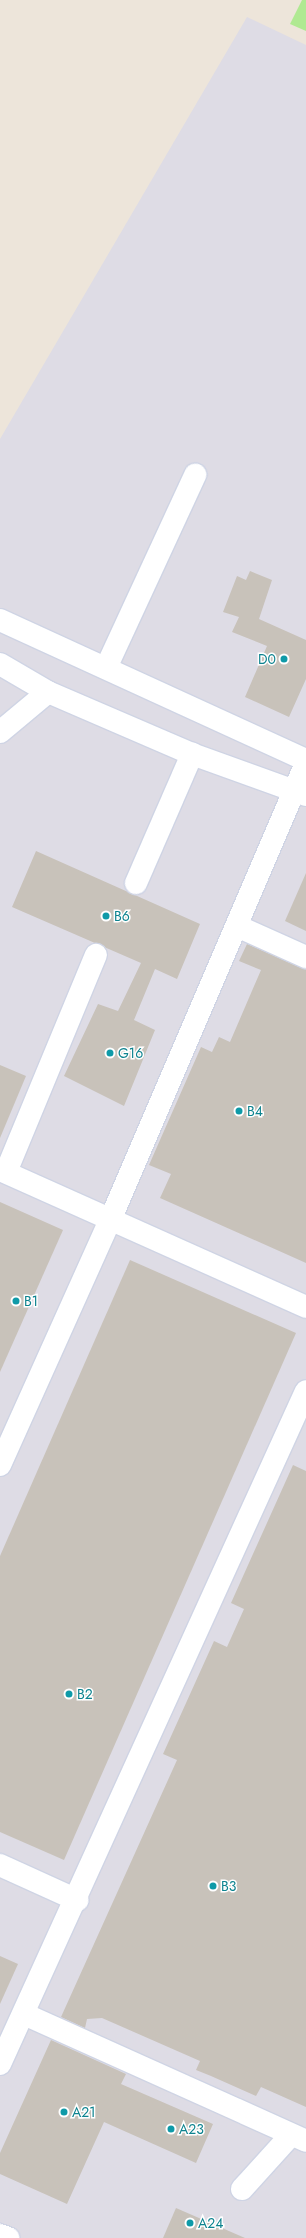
<!DOCTYPE html>
<html>
<head>
<meta charset="utf-8">
<style>
	body { margin:0 }
	#map { position:relative; width:306px; height:2238px; overflow:hidden; background:#ede5da; font-family:Jost,sans-serif }
	div>[style] { position:absolute }
	[style*='--x'] { left:calc(var(--x)*1px); top:calc(var(--y)*1px); width:calc(var(--w)*1px); rotate:calc(var(--a)*1deg) }
	.industrial>* { inset:0; background:#dedce5 }
	.green>* { inset:0; background:#b0e992 }
	.building>* { inset:0; background:#c8c2ba }
	.roads { filter:drop-shadow(1px 0 #cfd4e4) drop-shadow(-1px 0 #cfd4e4) drop-shadow(0 1px #cfd4e4) drop-shadow(0 -1px #cfd4e4) }
	.minor>* { height:22px; margin:-11px; padding:0 11px; transform-origin:11px; border-radius:11px; background:#fff }
	.dots>* { width:11px; height:11px; translate:-50% -50%; box-sizing:border-box; border:2px solid #fff; border-radius:50% }
	span { translate:-50% -50%; white-space:nowrap; text-align:center; line-height:1.15; -webkit-text-stroke:3px #fff; paint-order:stroke }
	.culture-label { font-size:14px; color:#0d838f }
	.right { translate:-100% -50%; text-align:right }
	.left { translate:0 -50%; text-align:left }
</style>
</head>
<body>
<div id="map">
	<div class="industrial">
		<div style="clip-path:polygon(247px 17px,306px 45px,306px 2238px,0 2238px,0 439px)"></div>
	</div>
	<div class="green">
		<div style="clip-path:polygon(302px 0,306px 0,306px 31px,290px 24px)"></div>
	</div>
	<div class="building">
		<div style="clip-path:polygon(250px 571px,272px 580px,259px 619px,306px 640px,306px 679px,289px 717px,245px 697px,267px 646px,232px 632px,239px 617px,223px 612px,237px 576px,246px 580px)"></div>
		<div style="clip-path:polygon(36px 851px,200px 924px,177px 979px,155px 969px,134px 1020px,155px 1030px,124px 1106px,64px 1076px,98px 1004px,118px 1011px,141px 963px,12px 907px)"></div>
		<div style="clip-path:polygon(306px 873px,306px 931px,285px 921px)"></div>
		<div style="clip-path:polygon(247px 944px,306px 969px,306px 1263px,160px 1198px,171px 1174px,149px 1165px,201px 1047px,212px 1052px,219px 1037px,230px 1042px,261px 970px,239px 961px)"></div>
		<div style="clip-path:polygon(0 1065px,26px 1076px,0 1138px)"></div>
		<div style="clip-path:polygon(0 1202px,63px 1230px,0 1372px)"></div>
		<div style="clip-path:polygon(130px 1260px,296px 1333px,64px 1860px,0 1832px,0 1556px)"></div>
		<div style="clip-path:polygon(293px 1465px,306px 1471px,306px 2107px,261px 2087px,256px 2096px,211px 2076px,196px 2070px,200px 2061px,102px 2018px,87px 2019px,85px 2028px,61px 2017px,177px 1760px,163px 1754px,214px 1641px,227px 1647px,244px 1609px,231px 1603px)"></div>
		<div style="clip-path:polygon(0 1956px,18px 1964px,0 2004px)"></div>
		<div style="clip-path:polygon(51px 2040px,126px 2074px,121px 2084px,213px 2124px,196px 2163px,104px 2122px,67px 2204px,0 2174px,0 2153px)"></div>
		<div style="clip-path:polygon(176px 2208px,245px 2238px,163px 2238px)"></div>
	</div>
	<div class="roads">
		<div class="minor">
			<div style="--x:0;--y:620;--w:337;--a:24.6"></div>
			<div style="--x:0;--y:664;--w:56;--a:30.3"></div>
			<div style="--x:48;--y:692;--w:157;--a:23.3"></div>
			<div style="--x:192;--y:754;--w:121;--a:19.8"></div>
			<div style="--x:106;--y:668;--w:213;--a:-65.2"></div>
			<div style="--x:0;--y:732;--w:62;--a:-39.8"></div>
			<div style="--x:136;--y:883;--w:141;--a:-66.5"></div>
			<div style="--x:237;--y:926;--w:76;--a:24.2"></div>
			<div style="--x:0;--y:1170;--w:335;--a:24.1"></div>
			<div style="--x:6;--y:1172;--w:235;--a:-67.5"></div>
			<div style="--x:0;--y:1465;--w:271;--a:-65.8"></div>
			<div style="--x:111;--y:1218;--w:494;--a:-66.8"></div>
			<div style="--x:0;--y:1865;--w:85;--a:24.4"></div>
			<div style="--x:24;--y:2014;--w:309;--a:24.2"></div>
			<div style="--x:0;--y:2064;--w:739;--a:-65.55"></div>
			<div style="--x:242;--y:2189;--w:73;--a:-47.8"></div>
			<div style="--x:0;--y:2235;--w:9;--a:21"></div>
		</div>
	</div>
	<div class="dots">
		<div style="left:284px;top:659px;background:#0f9aa8"></div>
		<div style="left:106px;top:916px;background:#0f9aa8"></div>
		<div style="left:110px;top:1053px;background:#0f9aa8"></div>
		<div style="left:239px;top:1111px;background:#0f9aa8"></div>
		<div style="left:16px;top:1301px;background:#0f9aa8"></div>
		<div style="left:69px;top:1694px;background:#0f9aa8"></div>
		<div style="left:213px;top:1886px;background:#0f9aa8"></div>
		<div style="left:64px;top:2112px;background:#0f9aa8"></div>
		<div style="left:171px;top:2129px;background:#0f9aa8"></div>
		<div style="left:190px;top:2223px;background:#0f9aa8"></div>
	</div>
	<div class="culture-label">
		<span class="right" style="left:276px;top:659px">D0</span>
		<span class="left" style="left:114px;top:916px">B6</span>
		<span class="left" style="left:118px;top:1053px">G16</span>
		<span class="left" style="left:247px;top:1111px">B4</span>
		<span class="left" style="left:24px;top:1301px">B1</span>
		<span class="left" style="left:77px;top:1694px">B2</span>
		<span class="left" style="left:221px;top:1886px">B3</span>
		<span class="left" style="left:72px;top:2112px">A21</span>
		<span class="left" style="left:179px;top:2129px">A23</span>
		<span class="left" style="left:198px;top:2223px">A24</span>
	</div>
</div>
</body>
</html>
